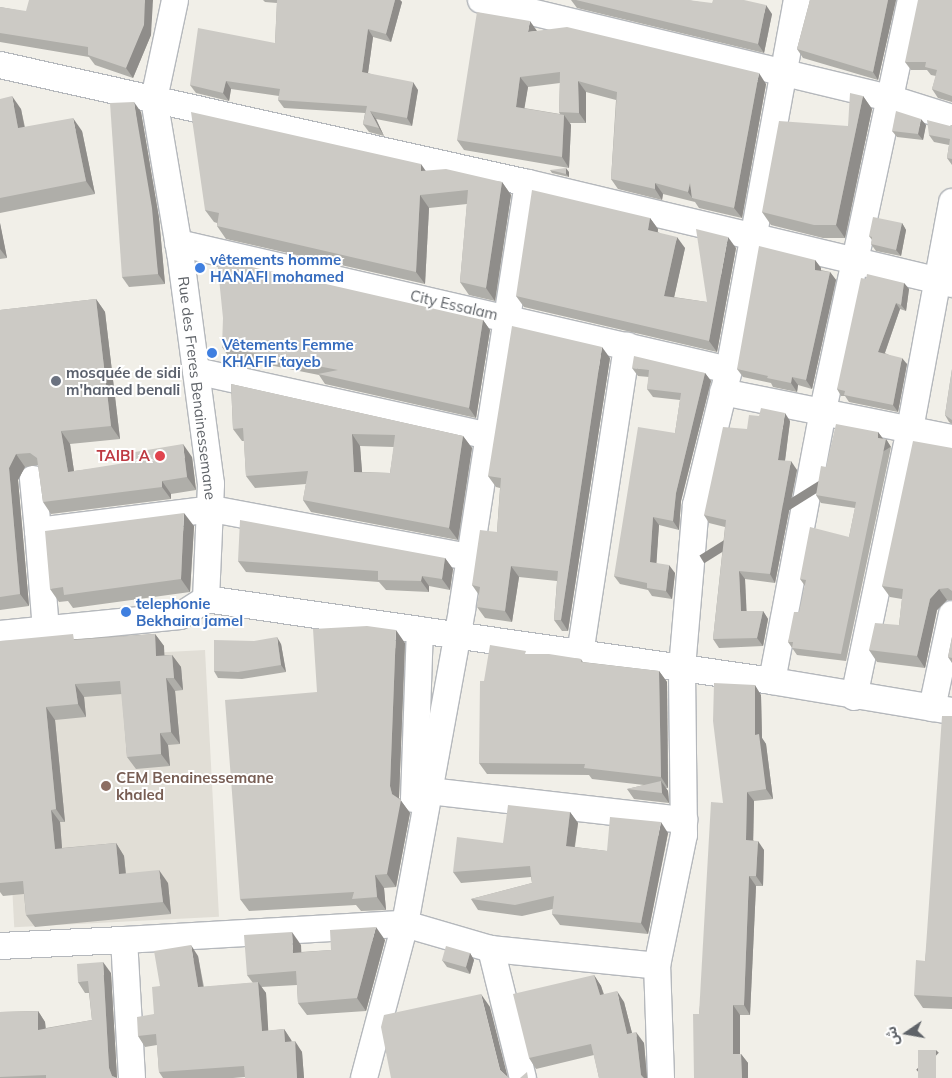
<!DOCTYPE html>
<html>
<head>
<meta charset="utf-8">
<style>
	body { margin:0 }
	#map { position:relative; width:952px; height:1078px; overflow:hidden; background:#f1efe8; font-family:Mulish,"Noto Sans Arabic",sans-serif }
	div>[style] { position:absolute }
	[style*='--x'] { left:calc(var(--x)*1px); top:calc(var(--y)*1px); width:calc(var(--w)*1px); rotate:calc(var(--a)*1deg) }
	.education>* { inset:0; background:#e1ded6; transform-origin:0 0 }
	.roads { filter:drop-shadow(1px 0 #b5b8bc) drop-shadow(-1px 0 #b5b8bc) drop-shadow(0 1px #b5b8bc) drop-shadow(0 -1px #b5b8bc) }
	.minor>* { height:26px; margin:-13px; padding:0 13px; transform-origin:13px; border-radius:13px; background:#fff }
	.wall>* { inset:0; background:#afaea9 }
	.shaded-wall>* { inset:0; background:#8f8d8a; transform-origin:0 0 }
	.building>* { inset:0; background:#cccac5; transform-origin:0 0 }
	.dots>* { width:14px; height:14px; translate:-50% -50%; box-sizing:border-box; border:2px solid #fff; border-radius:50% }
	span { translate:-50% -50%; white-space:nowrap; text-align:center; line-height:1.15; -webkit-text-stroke:4px #fff; paint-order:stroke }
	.shop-label { font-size:15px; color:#366cbe; font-weight:700 }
	.left { translate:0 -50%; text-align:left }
	.street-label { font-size:15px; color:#5f6368 }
	.worship-label { font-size:15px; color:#5b616d; font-weight:700 }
	.health-label { font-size:15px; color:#be3a42; font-weight:700 }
	.right { translate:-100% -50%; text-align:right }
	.education-label { font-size:15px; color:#785e54; font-weight:700 }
	.north { position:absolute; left:882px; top:1008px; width:50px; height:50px; -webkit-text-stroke:4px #fff; paint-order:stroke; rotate:258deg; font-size:14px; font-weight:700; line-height:20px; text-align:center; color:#5f6368 }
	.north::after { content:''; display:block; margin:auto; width:18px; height:22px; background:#5f6368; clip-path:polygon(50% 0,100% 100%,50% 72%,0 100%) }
</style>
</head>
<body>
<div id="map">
	<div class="education">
		<div style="left:205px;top:650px;width:267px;height:205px;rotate:87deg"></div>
	</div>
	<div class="roads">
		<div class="minor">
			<div style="--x:481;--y:0;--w:420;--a:13.5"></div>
			<div style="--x:889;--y:98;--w:66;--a:17.6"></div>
			<div style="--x:0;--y:65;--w:541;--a:12.6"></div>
			<div style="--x:528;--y:183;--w:436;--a:13.4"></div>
			<div style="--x:178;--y:243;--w:565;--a:12.98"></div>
			<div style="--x:196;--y:371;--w:299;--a:12.5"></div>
			<div style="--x:723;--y:392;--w:234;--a:11.4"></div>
			<div style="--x:33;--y:479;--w:52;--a:84.5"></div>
			<div style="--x:206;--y:599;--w:572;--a:8.24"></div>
			<div style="--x:772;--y:681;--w:182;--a:9.5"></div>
			<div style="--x:46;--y:630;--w:99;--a:-94.6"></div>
			<div style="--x:38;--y:531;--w:175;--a:-7.2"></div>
			<div style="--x:212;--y:509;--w:261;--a:10.6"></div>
			<div style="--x:0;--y:634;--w:181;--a:-5.7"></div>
			<div style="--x:180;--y:616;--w:31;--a:-33"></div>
			<div style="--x:206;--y:599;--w:115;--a:-87.5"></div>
			<div style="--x:211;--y:484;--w:233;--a:-97.6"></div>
			<div style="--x:180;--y:253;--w:156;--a:-99.6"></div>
			<div style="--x:154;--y:99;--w:101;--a:-78"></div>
			<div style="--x:580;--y:654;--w:312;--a:-81.3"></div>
			<div style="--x:772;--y:681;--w:276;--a:-79.3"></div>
			<div style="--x:823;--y:410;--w:419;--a:-77.9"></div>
			<div style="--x:854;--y:697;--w:274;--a:-78.2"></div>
			<div style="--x:910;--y:429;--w:231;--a:-79.5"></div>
			<div style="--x:932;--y:708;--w:96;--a:-78"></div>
			<div style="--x:429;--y:791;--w:257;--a:6.5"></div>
			<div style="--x:414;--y:799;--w:169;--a:-88"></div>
			<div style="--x:0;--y:946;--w:124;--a:-2.8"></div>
			<div style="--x:491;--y:949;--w:167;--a:5.8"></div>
			<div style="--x:132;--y:1078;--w:138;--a:-93.3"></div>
			<div style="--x:124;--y:940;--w:281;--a:-3.3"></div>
			<div style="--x:405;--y:924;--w:90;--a:16.2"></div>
			<div style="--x:491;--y:949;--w:133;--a:76.1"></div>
			<div style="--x:364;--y:1078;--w:159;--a:-75.1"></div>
			<div style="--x:405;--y:924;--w:320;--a:-79.7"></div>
			<div style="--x:462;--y:609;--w:431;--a:-81.2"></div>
			<div style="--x:661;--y:1078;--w:112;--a:-92"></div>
			<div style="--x:657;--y:966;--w:134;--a:-78.4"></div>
			<div style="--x:684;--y:835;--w:167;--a:-90.7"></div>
			<div style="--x:682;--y:668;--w:164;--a:-85.1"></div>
			<div style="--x:696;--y:505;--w:139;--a:-76.3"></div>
			<div style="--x:729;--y:370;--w:376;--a:-79.6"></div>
		</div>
	</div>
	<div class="wall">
		<div style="clip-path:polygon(263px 0,400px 0,402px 2px,391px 42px,373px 37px,368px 73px,418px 90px,412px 126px,376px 119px,384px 136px,369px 132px,363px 124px,365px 113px,284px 108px,278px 100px,279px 96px,231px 89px,229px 101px,196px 93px,190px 85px,275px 43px,277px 3px,265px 2px)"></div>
		<div style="clip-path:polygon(571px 0,687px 0,772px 14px,764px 53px,577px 8px)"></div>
		<div style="clip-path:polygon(810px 0,896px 0,878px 80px,803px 58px,797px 49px)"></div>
		<div style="clip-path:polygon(952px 0,952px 102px,938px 98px,932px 89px,936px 76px,931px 75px,927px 70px,911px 70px,905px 62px)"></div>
		<div style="clip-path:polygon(0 7px,151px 35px,133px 78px,95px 65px,89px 57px,0 42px)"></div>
		<div style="clip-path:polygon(evenodd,537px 31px,766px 84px,742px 218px,699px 208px,695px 202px,663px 194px,662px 200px,618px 189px,611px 179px,616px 100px,586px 92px,586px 123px,570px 123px,571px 125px,569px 168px,464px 150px,457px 140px,537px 31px,560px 83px,559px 112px,560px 114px,524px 108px,528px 87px,560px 83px)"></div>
		<div style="clip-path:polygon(863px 96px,872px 109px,845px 238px,823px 238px,771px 225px,762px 212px,848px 126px)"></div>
		<div style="clip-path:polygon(0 99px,21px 109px,25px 127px,82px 131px,95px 194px,0 213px)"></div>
		<div style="clip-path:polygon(141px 112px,159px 218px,165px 284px,129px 287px,122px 277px)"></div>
		<div style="clip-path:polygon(926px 125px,923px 140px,897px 137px,892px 131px)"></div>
		<div style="clip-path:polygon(952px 125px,952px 165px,947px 158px,949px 145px,934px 142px,929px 135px)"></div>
		<div style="clip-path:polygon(550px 170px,569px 172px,569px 177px,552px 173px)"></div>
		<div style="clip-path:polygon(426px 171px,502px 182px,511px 195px,495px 301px,469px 295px,460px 282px,467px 204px,429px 208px,425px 284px,226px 239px,217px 226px,217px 223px,214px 222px,205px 210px)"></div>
		<div style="clip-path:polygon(650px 218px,658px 229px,658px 232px,685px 248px,674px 297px,707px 302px,736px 248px,717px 352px,524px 307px,516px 296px)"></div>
		<div style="clip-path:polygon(0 223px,7px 258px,0 259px)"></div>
		<div style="clip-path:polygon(902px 223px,906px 230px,901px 256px,876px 251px,871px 244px,872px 240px,869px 236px)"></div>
		<div style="clip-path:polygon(815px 260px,821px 268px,821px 270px,830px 272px,836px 280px,812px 389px,798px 385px,797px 392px,773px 387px,771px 383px,743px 377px,737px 369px)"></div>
		<div style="clip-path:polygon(904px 283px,909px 289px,906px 311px,900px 309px,885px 353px,907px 364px,898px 412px,849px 402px,845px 396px,841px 396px,837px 389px)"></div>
		<div style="clip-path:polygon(96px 299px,105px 312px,120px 439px,70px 444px,74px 471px,192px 457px,196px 490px,171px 494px,171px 499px,51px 514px,43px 502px,38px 465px,25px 467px,18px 480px,29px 606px,0 610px,0 310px)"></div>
		<div style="clip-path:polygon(483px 320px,490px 330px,476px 418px,325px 384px,319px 375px,229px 357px,222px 347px)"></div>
		<div style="clip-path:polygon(610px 358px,568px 631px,562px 631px,554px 620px,557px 581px,519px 577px,512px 622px,485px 618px,477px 607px,479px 595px,472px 585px,497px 532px,500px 488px,496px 487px,488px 476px)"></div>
		<div style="clip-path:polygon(632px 368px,705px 373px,711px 381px,681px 501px,679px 530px,659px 525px,656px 563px,675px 573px,672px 599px,652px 596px,648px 590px,620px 584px,614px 576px,675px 433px,680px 400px,653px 397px,647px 389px,649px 377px,638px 376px)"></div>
		<div style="clip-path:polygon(952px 369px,952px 424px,949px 422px,945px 415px)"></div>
		<div style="clip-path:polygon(evenodd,231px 384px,463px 436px,472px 448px,458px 540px,311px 512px,303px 500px,306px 484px,255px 488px,246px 476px,244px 441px,242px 441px,233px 429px,231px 384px,360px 446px,394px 447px,390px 473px,362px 472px,360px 446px)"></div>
		<div style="clip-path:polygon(790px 421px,785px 461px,797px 470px,775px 583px,745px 579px,746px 611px,763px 611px,768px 619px,763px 646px,719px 648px,713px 639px,725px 527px,709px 523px,704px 515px)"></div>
		<div style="clip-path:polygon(878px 432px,883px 439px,886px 439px,891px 447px,846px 661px,797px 655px,788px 642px,799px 612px,805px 586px,800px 579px,849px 537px,855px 508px,821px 503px,816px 495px,826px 467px)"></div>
		<div style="clip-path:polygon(952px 448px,952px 600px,947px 600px,937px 610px,925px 668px,877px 662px,869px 650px,899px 625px,902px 599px,890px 597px,882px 586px)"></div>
		<div style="clip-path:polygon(194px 526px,190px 592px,73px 608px,68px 601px,59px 602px,50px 589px)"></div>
		<div style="clip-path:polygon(445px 558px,453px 569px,450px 590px,429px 586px,429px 592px,386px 590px,379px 582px,246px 572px,238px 561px)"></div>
		<div style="clip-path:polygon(155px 634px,164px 646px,164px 655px,172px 655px,181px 667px,183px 690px,175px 691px,180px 744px,168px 745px,170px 766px,136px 769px,127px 757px,122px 694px,84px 697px,86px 717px,55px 720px,65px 822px,60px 822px,62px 848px,116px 843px,124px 856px,126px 874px,168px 883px,171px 914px,35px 927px,26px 915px,24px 894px,3px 896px,0 892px,0 641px,77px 639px)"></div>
		<div style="clip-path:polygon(952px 637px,952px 663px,948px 657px)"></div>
		<div style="clip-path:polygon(405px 643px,399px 798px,410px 813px,396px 887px,384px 888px,386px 910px,361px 911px,356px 905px,249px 911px,240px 899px,317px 692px)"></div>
		<div style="clip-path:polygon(281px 644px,286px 672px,242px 679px,218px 678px,214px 671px)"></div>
		<div style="clip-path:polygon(528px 654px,581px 659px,583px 662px,659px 671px,667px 682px,668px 788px,666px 788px,668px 791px,669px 803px,634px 799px,627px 789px,644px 785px,592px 779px,589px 775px,487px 774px,479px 763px,484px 681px)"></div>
		<div style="clip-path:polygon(761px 695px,762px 738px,766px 744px,773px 799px,754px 801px,753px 840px,764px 850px,763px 886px,756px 886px,750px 1015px,740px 1015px,740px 1054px,741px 1054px,748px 1063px,748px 1078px,694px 1078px,699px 1014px,723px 803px)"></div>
		<div style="clip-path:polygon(952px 716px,952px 1009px,923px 1008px,914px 995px,925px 961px)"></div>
		<div style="clip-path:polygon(570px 812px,578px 823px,575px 847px,607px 851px,668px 833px,648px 934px,560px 925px,552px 914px,553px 909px,522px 916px,478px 910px,471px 899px,532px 883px,531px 877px,461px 883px,453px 872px,503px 843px)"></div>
		<div style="clip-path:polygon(385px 940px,366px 1011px,307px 1015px,298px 1003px,297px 985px,261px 987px,266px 993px,268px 1031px,284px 1029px,292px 1041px,302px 1052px,304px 1078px,245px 1078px,245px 1077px,233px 1078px,163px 1078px,159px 1072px,157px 1045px,145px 1047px,138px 1036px,154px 1014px,160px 986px,198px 956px,204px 987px,253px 983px,247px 975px,301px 945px,301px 952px,331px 950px)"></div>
		<div style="clip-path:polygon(470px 953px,474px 960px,470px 974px,447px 967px,442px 960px)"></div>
		<div style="clip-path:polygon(111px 973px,117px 1078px,0 1078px,0 1012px,38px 1011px,45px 1022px,46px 1028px,92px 1020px,89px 993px,85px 993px,78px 982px)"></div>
		<div style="clip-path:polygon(594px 975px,601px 986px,604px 994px,624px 1002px,632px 1033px,644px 1043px,647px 1078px,599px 1078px,594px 1055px,536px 1069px,529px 1058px)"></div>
	</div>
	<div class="shaded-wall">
		<div style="clip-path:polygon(145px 0,153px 0,151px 35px,133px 78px,126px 68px)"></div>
		<div style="clip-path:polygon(395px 0,400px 0,402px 2px,391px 42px,386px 34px)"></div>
		<div style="clip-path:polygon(888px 0,896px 0,878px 80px,873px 72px)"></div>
		<div style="clip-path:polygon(766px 5px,772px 14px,764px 53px,758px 44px)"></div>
		<div style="clip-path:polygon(530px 21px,537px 31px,528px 32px)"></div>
		<div style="clip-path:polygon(368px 29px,373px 37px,367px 80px,362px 72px)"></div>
		<div style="clip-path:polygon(759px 73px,766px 84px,742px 218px,734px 208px)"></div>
		<div style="clip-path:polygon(520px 77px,528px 87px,523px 117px,516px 107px)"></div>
		<div style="clip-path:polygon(226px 81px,231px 89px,229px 101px,223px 93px)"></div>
		<div style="clip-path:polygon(578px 81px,586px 92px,586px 123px,579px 113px)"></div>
		<div style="clip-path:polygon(413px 82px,418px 90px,412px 126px,407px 118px)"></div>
		<div style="clip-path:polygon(12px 96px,21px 109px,27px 141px,18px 128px)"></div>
		<div style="clip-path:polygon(863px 96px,872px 109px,845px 238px,836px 225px)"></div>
		<div style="clip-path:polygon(134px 102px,141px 112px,159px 218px,165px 284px,158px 274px)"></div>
		<div style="clip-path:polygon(370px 111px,376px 119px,384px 136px,379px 128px)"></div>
		<div style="clip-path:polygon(564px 115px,571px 125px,569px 168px,562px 157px)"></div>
		<div style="clip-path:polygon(73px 118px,82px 131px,95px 194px,86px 181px)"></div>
		<div style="clip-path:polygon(921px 119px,926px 125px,923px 140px,918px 134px)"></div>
		<div style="clip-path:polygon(421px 164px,430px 177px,421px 171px)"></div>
		<div style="clip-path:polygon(566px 168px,569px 172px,569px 177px,566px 174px)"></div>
		<div style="clip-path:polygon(502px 182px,511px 195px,495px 301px,486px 288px)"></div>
		<div style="clip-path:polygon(655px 183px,663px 194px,662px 200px,655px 189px)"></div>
		<div style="clip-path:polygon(690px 183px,692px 198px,695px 202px,688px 192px)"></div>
		<div style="clip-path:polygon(420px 195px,429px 208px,425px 284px,416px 272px)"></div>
		<div style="clip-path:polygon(650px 218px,658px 229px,656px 241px,648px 230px)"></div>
		<div style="clip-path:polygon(0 223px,7px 258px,0 249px)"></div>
		<div style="clip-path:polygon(902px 223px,906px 230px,901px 256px,896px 250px)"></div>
		<div style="clip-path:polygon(677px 237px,685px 248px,672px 307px,664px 296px)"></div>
		<div style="clip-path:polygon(728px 237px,736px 248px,717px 352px,709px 341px)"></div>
		<div style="clip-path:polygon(815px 260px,821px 268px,821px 278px,815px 270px)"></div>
		<div style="clip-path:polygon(830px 272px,836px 280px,812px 389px,806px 380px)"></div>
		<div style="clip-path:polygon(904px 283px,909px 289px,906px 311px,901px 305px)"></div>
		<div style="clip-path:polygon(96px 299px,105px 312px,120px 439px,111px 426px)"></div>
		<div style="clip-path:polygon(896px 303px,900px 309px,883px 358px,878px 352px)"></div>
		<div style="clip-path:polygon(483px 320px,490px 330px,476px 418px,469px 408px)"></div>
		<div style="clip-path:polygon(602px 347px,610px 358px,568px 631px,561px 620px)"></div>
		<div style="clip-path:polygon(902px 358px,907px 364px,898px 412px,893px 405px)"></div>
		<div style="clip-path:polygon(705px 373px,711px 381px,681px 501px,679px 530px,673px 521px,676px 493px)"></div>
		<div style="clip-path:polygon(792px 377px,798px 385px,797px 392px,791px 383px)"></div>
		<div style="clip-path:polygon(785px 413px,790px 421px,784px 468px,778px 460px)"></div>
		<div style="clip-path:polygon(61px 431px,70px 444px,76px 485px,68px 472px)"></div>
		<div style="clip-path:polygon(878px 432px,884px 440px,878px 438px)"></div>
		<div style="clip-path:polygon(352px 434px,360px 446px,363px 484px,354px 472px)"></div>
		<div style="clip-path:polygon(463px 436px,472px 448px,458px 540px,449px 528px)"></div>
		<div style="left:886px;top:439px;width:9px;height:220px;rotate:58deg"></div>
		<div style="clip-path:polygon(183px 444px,192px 457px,196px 490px,187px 477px)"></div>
		<div style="clip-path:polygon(16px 454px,25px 467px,18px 480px,29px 606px,20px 594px,9px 468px)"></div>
		<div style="clip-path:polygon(791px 461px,797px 470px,775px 583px,770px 574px)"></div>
		<div style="clip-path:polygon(162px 481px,171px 494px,171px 499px,162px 487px)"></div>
		<div style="clip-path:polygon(184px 513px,194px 526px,190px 592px,181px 579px)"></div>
		<div style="clip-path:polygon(653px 517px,659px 525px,656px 570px,650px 562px)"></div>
		<div style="clip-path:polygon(445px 558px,453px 569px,450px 590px,442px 579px)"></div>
		<div style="clip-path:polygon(669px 565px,675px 573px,672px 599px,666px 591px)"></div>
		<div style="clip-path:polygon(511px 566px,519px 577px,512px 622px,505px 611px)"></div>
		<div style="clip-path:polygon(739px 571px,745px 579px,747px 619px,741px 611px)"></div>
		<div style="clip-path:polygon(422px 576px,429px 586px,429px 592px,421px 581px)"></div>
		<div style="clip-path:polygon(939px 589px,947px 600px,937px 610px,925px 668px,917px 656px,930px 599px)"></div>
		<div style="clip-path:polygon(763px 611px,768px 619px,763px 646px,757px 638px)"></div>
		<div style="clip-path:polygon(396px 630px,405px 643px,399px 798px,410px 813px,396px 887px,387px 874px,392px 794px,390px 786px)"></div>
		<div style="clip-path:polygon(155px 634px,164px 646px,165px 668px,156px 656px)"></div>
		<div style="clip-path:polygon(277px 637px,281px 644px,286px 672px,281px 665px)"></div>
		<div style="clip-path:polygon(172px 655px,181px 667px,183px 690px,174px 678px)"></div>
		<div style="clip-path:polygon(659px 671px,667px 682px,668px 788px,661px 777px)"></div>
		<div style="clip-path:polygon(166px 678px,175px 691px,180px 744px,171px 732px)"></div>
		<div style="clip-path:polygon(75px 684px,84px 697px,86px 717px,78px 704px)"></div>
		<div style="clip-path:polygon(755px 685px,761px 695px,762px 738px,766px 744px,773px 799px,766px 789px,755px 735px)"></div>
		<div style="clip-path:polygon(46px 707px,55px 720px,65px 822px,56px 809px)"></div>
		<div style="clip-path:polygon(160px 733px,168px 745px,170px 766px,161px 754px)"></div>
		<div style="clip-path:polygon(661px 781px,668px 791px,669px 803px,662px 793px)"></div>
		<div style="clip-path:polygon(747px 792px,754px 801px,753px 850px,746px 840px)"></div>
		<div style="clip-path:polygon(51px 810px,60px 822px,63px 862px,55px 849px)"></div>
		<div style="clip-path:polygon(570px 812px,578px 823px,573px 857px,566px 846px)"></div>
		<div style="clip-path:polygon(661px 822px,668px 833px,648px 934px,641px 923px)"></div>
		<div style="clip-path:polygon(758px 841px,764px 850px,763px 886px,756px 876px)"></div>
		<div style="clip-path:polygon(116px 843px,124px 856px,127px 887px,119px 874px)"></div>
		<div style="clip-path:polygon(159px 870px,168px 883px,171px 914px,163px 902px)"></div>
		<div style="clip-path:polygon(375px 875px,384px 888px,386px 910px,377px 897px)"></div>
		<div style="clip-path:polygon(749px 876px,756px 886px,750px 1015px,744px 1005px)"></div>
		<div style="clip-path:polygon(376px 927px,385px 940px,366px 1011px,357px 998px)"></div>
		<div style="clip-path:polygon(292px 932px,301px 945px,302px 966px,293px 953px)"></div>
		<div style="clip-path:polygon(191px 945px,198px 956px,205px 998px,198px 987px)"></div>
		<div style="clip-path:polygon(470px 953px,474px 960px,470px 974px,466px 967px)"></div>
		<div style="clip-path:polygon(103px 962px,111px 973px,117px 1078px,112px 1076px,109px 1068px)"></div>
		<div style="clip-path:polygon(594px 975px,601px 986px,607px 1006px,600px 995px)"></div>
		<div style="clip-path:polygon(258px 982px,266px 993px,269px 1042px,262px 1031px)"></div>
		<div style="clip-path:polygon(617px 991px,624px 1002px,635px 1045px,627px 1034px)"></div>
		<div style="clip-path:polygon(481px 994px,490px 1007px,508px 1078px,500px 1070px)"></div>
		<div style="clip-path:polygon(733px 1005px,740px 1015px,740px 1063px,733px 1054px)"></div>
		<div style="clip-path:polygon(38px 1011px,45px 1022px,46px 1041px,38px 1030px)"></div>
		<div style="clip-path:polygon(284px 1029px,291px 1040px,292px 1053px,285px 1042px)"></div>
		<div style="clip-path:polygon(636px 1032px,644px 1043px,647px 1078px,643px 1078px,641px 1075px)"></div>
		<div style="clip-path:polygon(295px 1041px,302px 1052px,304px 1078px,297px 1078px)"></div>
		<div style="left:936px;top:1050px;width:4px;height:28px;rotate:45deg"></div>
		<div style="clip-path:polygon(741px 1054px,748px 1063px,748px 1078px,742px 1078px)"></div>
	</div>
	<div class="building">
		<div style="clip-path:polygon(29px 0,145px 0,144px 25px,126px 68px,88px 55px,88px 47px,0 33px,0 7px,26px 11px)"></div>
		<div style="clip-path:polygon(277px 0,395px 0,386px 34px,368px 29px,362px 72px,413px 82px,407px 118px,370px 111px,379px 128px,363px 124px,367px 106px,278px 100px,280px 89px,226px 81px,223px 93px,190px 85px,198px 28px,275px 43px)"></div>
		<div style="clip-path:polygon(576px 0,688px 0,712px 3px,713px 0,744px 0,766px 5px,758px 44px)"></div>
		<div style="clip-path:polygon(810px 0,888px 0,873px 72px,797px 49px)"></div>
		<div style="clip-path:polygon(918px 0,952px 0,952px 96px,932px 89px,937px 70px,925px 67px,926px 62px,905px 62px)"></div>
		<div style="clip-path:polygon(477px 12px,530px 21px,528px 32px,567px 27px,759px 73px,734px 208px,692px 198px,690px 183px,688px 192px,655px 183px,655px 189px,611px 179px,617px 92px,578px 81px,579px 113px,559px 112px,560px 72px,520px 77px,516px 107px,564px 115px,562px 157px,457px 140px)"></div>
		<div style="clip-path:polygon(850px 93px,863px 96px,836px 225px,814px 225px,762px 212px,779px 121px,848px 126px)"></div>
		<div style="clip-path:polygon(12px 96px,18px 128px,73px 118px,86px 181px,0 198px,0 99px)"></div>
		<div style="clip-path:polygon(134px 102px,152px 208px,158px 274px,122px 277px,110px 103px)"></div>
		<div style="clip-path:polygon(896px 111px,921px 119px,918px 134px,892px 131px)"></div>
		<div style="clip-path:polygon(191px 112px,421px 164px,421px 171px,446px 169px,502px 182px,486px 288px,460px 282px,468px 190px,420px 195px,416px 272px,217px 226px,219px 213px,205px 210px)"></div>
		<div style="clip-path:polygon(927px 120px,950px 126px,952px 125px,952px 159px,947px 158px,950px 139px,929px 135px)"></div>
		<div style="clip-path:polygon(566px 168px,566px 174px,550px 170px)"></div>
		<div style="clip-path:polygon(532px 190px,650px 218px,648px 230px,677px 237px,664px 296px,707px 302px,696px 229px,728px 237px,709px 341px,516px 296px)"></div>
		<div style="clip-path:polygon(873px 217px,902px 223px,896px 250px,871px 244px,872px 237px,869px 236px)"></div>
		<div style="clip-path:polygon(759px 246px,815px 260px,815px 270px,830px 272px,806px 380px,792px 377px,791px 383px,767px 378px,768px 376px,737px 369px)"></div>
		<div style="clip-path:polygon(217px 259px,483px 320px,469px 408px,318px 374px,338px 370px,222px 347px,223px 318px)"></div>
		<div style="clip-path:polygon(867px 274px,904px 283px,901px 305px,896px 303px,878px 352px,902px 358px,893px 405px,844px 395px,845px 391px,837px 389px,861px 278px,866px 279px)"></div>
		<div style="clip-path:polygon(96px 299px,111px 426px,61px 431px,68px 472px,131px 462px,129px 453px,183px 444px,187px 477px,162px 481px,162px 487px,43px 502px,37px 458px,30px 453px,16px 454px,9px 468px,20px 594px,0 597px,0 310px)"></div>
		<div style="clip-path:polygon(512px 326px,602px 347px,561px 620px,554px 620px,558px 571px,511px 566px,505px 611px,477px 607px,480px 587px,472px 585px,480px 530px,497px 532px,501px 478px,488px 476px)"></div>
		<div style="clip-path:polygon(634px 356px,705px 373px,676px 493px,673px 521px,653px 517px,650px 562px,669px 565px,666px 591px,647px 588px,647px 583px,614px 576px,638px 427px,675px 433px,681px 393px,647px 389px,649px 370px,632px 368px)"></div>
		<div style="clip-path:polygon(952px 369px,952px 420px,945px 415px)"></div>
		<div style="clip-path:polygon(evenodd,231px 384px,463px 436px,449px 528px,303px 500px,308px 471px,246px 476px,243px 428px,233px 429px,231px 384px,352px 434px,395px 435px,390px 473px,354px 472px,352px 434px)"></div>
		<div style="clip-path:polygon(761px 408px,785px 413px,778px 460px,791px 461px,770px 574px,739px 571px,741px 611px,763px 611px,757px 638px,713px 639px,726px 520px,704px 515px,723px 427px,747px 429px,749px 415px,759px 416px)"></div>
		<div style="clip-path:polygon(836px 424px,878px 432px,878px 438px,886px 439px,841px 654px,792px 648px,793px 642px,788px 642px,794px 612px,799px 612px,806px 580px,800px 579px,810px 527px,849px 537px,856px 502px,816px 495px,821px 466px,826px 467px)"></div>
		<div style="clip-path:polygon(913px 441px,952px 448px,952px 591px,948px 588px,939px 589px,930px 599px,917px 656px,869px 650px,875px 623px,899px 625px,903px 589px,882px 586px)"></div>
		<div style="clip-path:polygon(184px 513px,181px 579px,64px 595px,63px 587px,50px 589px,45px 531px)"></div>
		<div style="clip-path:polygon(240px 520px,445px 558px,442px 579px,422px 576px,421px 581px,378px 580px,378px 571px,238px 561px)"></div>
		<div style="clip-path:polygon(367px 626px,396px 630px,390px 786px,392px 794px,401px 800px,387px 874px,375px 875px,377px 897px,352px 899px,354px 892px,240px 899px,225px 700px,317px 692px,313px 629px)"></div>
		<div style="clip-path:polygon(73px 634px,74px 640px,155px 634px,156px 656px,172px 655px,174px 678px,166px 678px,171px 732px,160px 733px,161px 754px,127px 757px,120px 681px,75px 684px,78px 704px,46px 707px,56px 809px,51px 810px,55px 849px,116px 843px,119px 874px,159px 870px,163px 902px,26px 915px,23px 881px,0 883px,0 641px)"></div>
		<div style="clip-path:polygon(277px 637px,281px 665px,238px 672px,214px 671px,214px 640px,254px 641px)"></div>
		<div style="clip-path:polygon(952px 637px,952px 658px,948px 657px)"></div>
		<div style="clip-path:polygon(490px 645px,526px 651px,525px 654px,549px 654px,581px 659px,581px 662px,659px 671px,661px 777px,584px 768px,585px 764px,479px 763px,480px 681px,484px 681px)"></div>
		<div style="clip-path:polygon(714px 683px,755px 685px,755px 735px,759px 734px,766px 789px,747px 792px,746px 840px,758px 841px,756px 876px,749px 876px,744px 1005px,733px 1005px,733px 1054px,741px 1054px,742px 1078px,694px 1078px,693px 1014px,699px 1014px,711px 802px,723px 803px,713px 721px)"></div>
		<div style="clip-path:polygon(942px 716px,952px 716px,952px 997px,914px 995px,916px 960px,925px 961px)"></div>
		<div style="clip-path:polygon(661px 781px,662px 793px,627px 789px)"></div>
		<div style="clip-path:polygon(508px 805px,570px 812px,566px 846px,607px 851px,610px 817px,661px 822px,641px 923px,552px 914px,554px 896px,515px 905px,471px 899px,532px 883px,530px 866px,453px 872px,457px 837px,503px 843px)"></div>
		<div style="clip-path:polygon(376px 927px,357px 998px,298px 1003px,296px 971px,247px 975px,244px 935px,292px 932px,293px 953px,331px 950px,330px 930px)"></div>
		<div style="clip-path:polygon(191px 945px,198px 987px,258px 982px,262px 1031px,284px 1029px,285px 1042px,295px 1041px,297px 1078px,245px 1078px,244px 1066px,159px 1072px,156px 1034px,138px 1036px,137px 1017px,154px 1014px,152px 987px,160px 986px,154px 951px)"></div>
		<div style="left:446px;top:946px;width:25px;height:15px;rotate:16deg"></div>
		<div style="clip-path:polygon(103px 962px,109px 1068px,112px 1076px,117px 1078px,46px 1078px,46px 1075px,0 1077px,0 1012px,38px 1011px,38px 1030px,92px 1020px,88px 981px,78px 982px,77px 964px)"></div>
		<div style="clip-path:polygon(594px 975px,600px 995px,617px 991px,627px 1034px,636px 1032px,641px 1075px,644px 1078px,599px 1078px,591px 1044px,529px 1058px,513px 994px)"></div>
		<div style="clip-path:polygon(481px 994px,500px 1070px,509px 1078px,391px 1078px,381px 1027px,384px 1015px)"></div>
		<div style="left:918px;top:1050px;width:18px;height:28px"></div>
		<div style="clip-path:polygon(527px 1072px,528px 1078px,520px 1078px)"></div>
	</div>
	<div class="dots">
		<div style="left:200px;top:268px;background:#3f7fe0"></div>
		<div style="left:212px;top:353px;background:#3f7fe0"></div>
		<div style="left:56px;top:381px;background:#6b7280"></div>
		<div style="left:160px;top:456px;background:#e0444e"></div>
		<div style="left:126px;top:612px;background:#3f7fe0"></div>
		<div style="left:106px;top:786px;background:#8d6e63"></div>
	</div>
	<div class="shop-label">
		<span class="left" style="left:210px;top:268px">vêtements homme<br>HANAFI mohamed</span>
		<span class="left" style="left:222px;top:353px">Vêtements Femme<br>KHAFIF tayeb</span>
		<span class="left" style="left:136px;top:612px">telephonie<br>Bekhaira jamel</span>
	</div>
	<div class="street-label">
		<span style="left:454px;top:305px;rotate:13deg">City Essalam</span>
		<span style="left:197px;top:388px;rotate:83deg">Rue des Freres Benainessemane</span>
	</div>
	<div class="worship-label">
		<span class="left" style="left:66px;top:381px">mosquée de sidi<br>m'hamed benali</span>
	</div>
	<div class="health-label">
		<span class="right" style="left:150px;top:456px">TAIBI A</span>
	</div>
	<div class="education-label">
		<span class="left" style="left:116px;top:786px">CEM Benainessemane<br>khaled</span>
	</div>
	<div class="north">ش</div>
</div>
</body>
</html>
